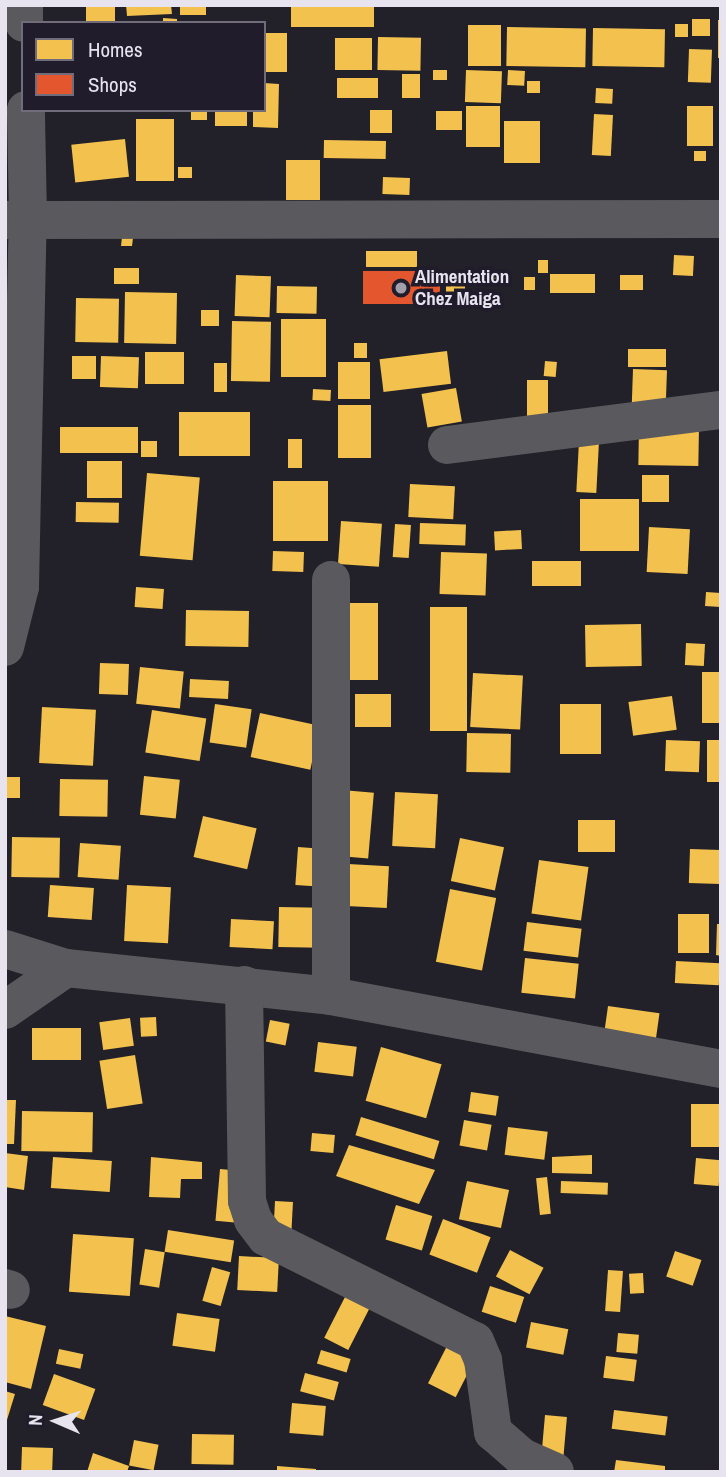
<!DOCTYPE html>
<html>
<head>
<meta charset="utf-8">
<style>
	body { margin:0 }
	#map { position:relative; width:726px; height:1477px; overflow:hidden; background:#222028; font-family:"Archivo Narrow",sans-serif }
	div>[style] { position:absolute }
	[style*='--x'] { left:calc(var(--x)*1px); top:calc(var(--y)*1px); width:calc(var(--w)*1px); rotate:calc(var(--a)*1deg) }
	.homes>* { inset:0; background:#f2c14e; transform-origin:0 0 }
	.shops>* { inset:0; background:#e4572e; transform-origin:0 0 }
	.street>* { height:38px; margin:-19px; padding:0 19px; transform-origin:19px; border-radius:19px; background:#5a595d }
	.dots>* { width:19px; height:19px; translate:-50% -50%; box-sizing:border-box; border:4px solid #201c2c; border-radius:50% }
	span { translate:-50% -50%; white-space:nowrap; text-align:center; line-height:1.15; -webkit-text-stroke:7px #201c2c; paint-order:stroke }
	.poi-label { font-size:19px; color:#e7e4f0; font-weight:700 }
	.left { translate:0 -50%; text-align:left }
	.frame { position:absolute; inset:0; border:7px solid #e7e4f0; pointer-events:none }
	.legend { position:absolute; left:21px; top:21px; width:245px; height:91px; box-sizing:border-box; background:#201c2c; border:2px solid #706c7a; margin:0; padding:9px 12px; list-style:none; font-size:21px; color:#e7e4f0 }
	.legend li { display:flex; align-items:center; gap:14px; height:35px }
	.legend b { width:35px; border:2px solid #706c7a }
	.north { position:absolute; left:21px; top:1386px; width:70px; height:70px; -webkit-text-stroke:5px #201c2c; paint-order:stroke; rotate:273deg; font-size:19px; font-weight:700; line-height:28px; text-align:center; color:#e7e4f0 }
	.north::after { content:''; display:block; margin:auto; width:24px; height:32px; background:#e7e4f0; clip-path:polygon(50% 0,100% 100%,50% 72%,0 100%) }
</style>
</head>
<body>
<div id="map">
	<div class="homes">
		<div style="left:86px;top:5px;width:29px;height:16px"></div>
		<div style="clip-path:polygon(126px 5px,171px 5px,172px 14px,127px 16px)"></div>
		<div style="left:180px;top:5px;width:26px;height:10px"></div>
		<div style="left:291px;top:5px;width:83px;height:22px"></div>
		<div style="clip-path:polygon(163px 18px,177px 19px,177px 23px,163px 23px)"></div>
		<div style="left:692px;top:19px;width:18px;height:17px"></div>
		<div style="left:718px;top:20px;width:3px;height:38px"></div>
		<div style="left:675px;top:24px;width:13px;height:13px"></div>
		<div style="left:468px;top:25px;width:33px;height:41px"></div>
		<div style="left:507px;top:27px;width:79px;height:39px;rotate:1deg"></div>
		<div style="left:593px;top:28px;width:72px;height:38px;rotate:1deg"></div>
		<div style="left:264px;top:33px;width:23px;height:39px"></div>
		<div style="left:378px;top:37px;width:43px;height:33px;rotate:1deg"></div>
		<div style="left:335px;top:38px;width:37px;height:32px"></div>
		<div style="left:689px;top:49px;width:23px;height:33px;rotate:2deg"></div>
		<div style="left:433px;top:70px;width:14px;height:10px"></div>
		<div style="left:466px;top:70px;width:36px;height:32px;rotate:2deg"></div>
		<div style="left:508px;top:70px;width:17px;height:15px;rotate:3deg"></div>
		<div style="left:402px;top:74px;width:18px;height:24px"></div>
		<div style="left:337px;top:78px;width:41px;height:20px"></div>
		<div style="left:527px;top:81px;width:13px;height:12px"></div>
		<div style="clip-path:polygon(264px 83px,279px 84px,278px 128px,253px 127px,253px 110px,264px 110px)"></div>
		<div style="left:596px;top:88px;width:17px;height:15px;rotate:3deg"></div>
		<div style="left:466px;top:106px;width:34px;height:41px"></div>
		<div style="left:687px;top:106px;width:26px;height:40px"></div>
		<div style="left:191px;top:110px;width:16px;height:10px"></div>
		<div style="left:215px;top:110px;width:32px;height:16px"></div>
		<div style="left:370px;top:110px;width:22px;height:23px"></div>
		<div style="left:436px;top:111px;width:26px;height:19px"></div>
		<div style="left:594px;top:114px;width:19px;height:41px;rotate:3deg"></div>
		<div style="left:136px;top:119px;width:38px;height:62px"></div>
		<div style="left:504px;top:121px;width:36px;height:42px"></div>
		<div style="left:125px;top:139px;width:38px;height:54px;rotate:84deg"></div>
		<div style="left:324px;top:140px;width:62px;height:18px;rotate:1deg"></div>
		<div style="left:694px;top:151px;width:12px;height:10px"></div>
		<div style="left:286px;top:160px;width:34px;height:40px"></div>
		<div style="left:178px;top:167px;width:14px;height:11px"></div>
		<div style="left:383px;top:177px;width:27px;height:17px;rotate:2deg"></div>
		<div style="clip-path:polygon(122px 237px,133px 238px,132px 246px,121px 246px)"></div>
		<div style="left:366px;top:251px;width:51px;height:16px"></div>
		<div style="left:674px;top:255px;width:20px;height:20px;rotate:3deg"></div>
		<div style="left:538px;top:260px;width:10px;height:13px"></div>
		<div style="left:114px;top:268px;width:25px;height:16px"></div>
		<div style="left:489px;top:270px;width:15px;height:15px"></div>
		<div style="left:550px;top:274px;width:45px;height:19px"></div>
		<div style="left:236px;top:275px;width:35px;height:41px;rotate:2deg"></div>
		<div style="left:620px;top:275px;width:23px;height:15px"></div>
		<div style="left:524px;top:277px;width:11px;height:13px"></div>
		<div style="left:446px;top:278px;width:19px;height:18px"></div>
		<div style="left:277px;top:286px;width:40px;height:27px;rotate:1deg"></div>
		<div style="left:125px;top:292px;width:52px;height:51px;rotate:1deg"></div>
		<div style="left:76px;top:298px;width:43px;height:44px;rotate:1deg"></div>
		<div style="left:201px;top:310px;width:18px;height:16px"></div>
		<div style="left:281px;top:319px;width:45px;height:58px"></div>
		<div style="left:232px;top:321px;width:39px;height:60px;rotate:1deg"></div>
		<div style="left:354px;top:343px;width:13px;height:15px"></div>
		<div style="left:628px;top:349px;width:38px;height:18px"></div>
		<div style="left:447px;top:351px;width:33px;height:68px;rotate:83deg"></div>
		<div style="left:145px;top:352px;width:39px;height:32px"></div>
		<div style="left:72px;top:356px;width:24px;height:23px"></div>
		<div style="left:101px;top:356px;width:38px;height:31px;rotate:2deg"></div>
		<div style="left:545px;top:361px;width:12px;height:15px;rotate:5deg"></div>
		<div style="left:338px;top:362px;width:32px;height:37px"></div>
		<div style="left:214px;top:363px;width:13px;height:29px"></div>
		<div style="left:633px;top:369px;width:34px;height:36px;rotate:2deg"></div>
		<div style="left:527px;top:380px;width:21px;height:42px"></div>
		<div style="left:456px;top:388px;width:34px;height:35px;rotate:80deg"></div>
		<div style="left:313px;top:389px;width:18px;height:11px;rotate:3deg"></div>
		<div style="left:338px;top:405px;width:33px;height:53px"></div>
		<div style="left:179px;top:412px;width:71px;height:44px"></div>
		<div style="left:60px;top:427px;width:78px;height:26px"></div>
		<div style="left:639px;top:427px;width:60px;height:38px;rotate:1deg"></div>
		<div style="left:288px;top:439px;width:14px;height:29px"></div>
		<div style="left:141px;top:441px;width:16px;height:16px"></div>
		<div style="left:579px;top:441px;width:20px;height:51px;rotate:3deg"></div>
		<div style="left:87px;top:461px;width:35px;height:37px"></div>
		<div style="left:147px;top:473px;width:53px;height:83px;rotate:5deg"></div>
		<div style="left:642px;top:475px;width:27px;height:27px"></div>
		<div style="left:273px;top:481px;width:55px;height:60px"></div>
		<div style="left:410px;top:484px;width:45px;height:33px;rotate:3deg"></div>
		<div style="left:639px;top:499px;width:52px;height:59px;rotate:90deg"></div>
		<div style="left:76px;top:502px;width:43px;height:20px;rotate:1deg"></div>
		<div style="left:341px;top:521px;width:41px;height:43px;rotate:4deg"></div>
		<div style="left:420px;top:523px;width:46px;height:21px;rotate:2deg"></div>
		<div style="left:395px;top:524px;width:16px;height:33px;rotate:4deg"></div>
		<div style="left:649px;top:527px;width:41px;height:45px;rotate:3deg"></div>
		<div style="left:521px;top:530px;width:19px;height:27px;rotate:87deg"></div>
		<div style="left:273px;top:551px;width:31px;height:20px;rotate:2deg"></div>
		<div style="left:441px;top:552px;width:46px;height:42px;rotate:2deg"></div>
		<div style="left:532px;top:561px;width:49px;height:25px"></div>
		<div style="left:136px;top:587px;width:28px;height:20px;rotate:4deg"></div>
		<div style="left:706px;top:592px;width:15px;height:14px;rotate:4deg"></div>
		<div style="left:342px;top:603px;width:36px;height:77px"></div>
		<div style="left:430px;top:607px;width:37px;height:124px"></div>
		<div style="left:186px;top:610px;width:63px;height:36px;rotate:1deg"></div>
		<div style="left:641px;top:624px;width:42px;height:56px;rotate:89deg"></div>
		<div style="left:686px;top:643px;width:19px;height:22px;rotate:3deg"></div>
		<div style="left:100px;top:663px;width:29px;height:31px;rotate:2deg"></div>
		<div style="left:140px;top:667px;width:44px;height:37px;rotate:6deg"></div>
		<div style="left:702px;top:672px;width:19px;height:51px"></div>
		<div style="left:473px;top:673px;width:50px;height:54px;rotate:3deg"></div>
		<div style="left:190px;top:679px;width:39px;height:18px;rotate:3deg"></div>
		<div style="left:355px;top:694px;width:36px;height:33px"></div>
		<div style="left:672px;top:696px;width:34px;height:44px;rotate:82deg"></div>
		<div style="left:215px;top:704px;width:37px;height:39px;rotate:8deg"></div>
		<div style="left:560px;top:704px;width:41px;height:50px"></div>
		<div style="left:42px;top:707px;width:54px;height:56px;rotate:3deg"></div>
		<div style="left:152px;top:710px;width:55px;height:43px;rotate:9deg"></div>
		<div style="left:260px;top:713px;width:61px;height:45px;rotate:12deg"></div>
		<div style="left:467px;top:733px;width:44px;height:39px;rotate:1deg"></div>
		<div style="left:666px;top:740px;width:34px;height:31px;rotate:2deg"></div>
		<div style="left:707px;top:740px;width:14px;height:42px"></div>
		<div style="left:144px;top:776px;width:36px;height:39px;rotate:6deg"></div>
		<div style="left:5px;top:777px;width:15px;height:21px"></div>
		<div style="left:60px;top:779px;width:48px;height:37px;rotate:1deg"></div>
		<div style="left:342px;top:790px;width:32px;height:66px;rotate:5deg"></div>
		<div style="left:395px;top:792px;width:43px;height:54px;rotate:3deg"></div>
		<div style="left:203px;top:816px;width:55px;height:42px;rotate:13deg"></div>
		<div style="left:578px;top:820px;width:37px;height:32px"></div>
		<div style="left:12px;top:837px;width:48px;height:40px;rotate:1deg"></div>
		<div style="left:460px;top:838px;width:45px;height:44px;rotate:12deg"></div>
		<div style="left:80px;top:843px;width:41px;height:34px;rotate:4deg"></div>
		<div style="left:298px;top:847px;width:27px;height:38px;rotate:4deg"></div>
		<div style="left:690px;top:849px;width:31px;height:34px;rotate:2deg"></div>
		<div style="left:539px;top:860px;width:50px;height:54px;rotate:8deg"></div>
		<div style="left:348px;top:864px;width:41px;height:42px;rotate:3deg"></div>
		<div style="left:50px;top:885px;width:44px;height:32px;rotate:4deg"></div>
		<div style="left:127px;top:885px;width:44px;height:56px;rotate:3deg"></div>
		<div style="left:450px;top:889px;width:47px;height:74px;rotate:11deg"></div>
		<div style="left:279px;top:907px;width:42px;height:40px;rotate:1deg"></div>
		<div style="left:678px;top:914px;width:31px;height:39px"></div>
		<div style="left:231px;top:919px;width:43px;height:28px;rotate:3deg"></div>
		<div style="left:527px;top:922px;width:55px;height:29px;rotate:7deg"></div>
		<div style="clip-path:polygon(717px 924px,721px 924px,721px 956px,716px 955px)"></div>
		<div style="left:525px;top:958px;width:54px;height:35px;rotate:6deg"></div>
		<div style="left:676px;top:961px;width:44px;height:22px;rotate:3deg"></div>
		<div style="left:608px;top:1006px;width:52px;height:27px;rotate:8deg"></div>
		<div style="left:156px;top:1017px;width:19px;height:16px;rotate:87deg"></div>
		<div style="left:130px;top:1018px;width:28px;height:31px;rotate:82deg"></div>
		<div style="left:270px;top:1020px;width:20px;height:22px;rotate:11deg"></div>
		<div style="left:81px;top:1028px;width:32px;height:49px;rotate:90deg"></div>
		<div style="left:318px;top:1042px;width:39px;height:30px;rotate:7deg"></div>
		<div style="left:381px;top:1047px;width:63px;height:56px;rotate:16deg"></div>
		<div style="left:135px;top:1055px;width:49px;height:36px;rotate:81deg"></div>
		<div style="left:471px;top:1092px;width:28px;height:20px;rotate:8deg"></div>
		<div style="clip-path:polygon(5px 1100px,16px 1100px,14px 1144px,5px 1144px)"></div>
		<div style="left:691px;top:1104px;width:30px;height:43px"></div>
		<div style="left:22px;top:1111px;width:71px;height:40px;rotate:1deg"></div>
		<div style="left:361px;top:1117px;width:82px;height:19px;rotate:17deg"></div>
		<div style="left:464px;top:1120px;width:28px;height:26px;rotate:10deg"></div>
		<div style="left:508px;top:1127px;width:40px;height:28px;rotate:7deg"></div>
		<div style="left:312px;top:1133px;width:23px;height:18px;rotate:5deg"></div>
		<div style="clip-path:polygon(349px 1145px,435px 1170px,419px 1204px,336px 1176px)"></div>
		<div style="clip-path:polygon(5px 1153px,28px 1156px,24px 1190px,5px 1187px)"></div>
		<div style="clip-path:polygon(592px 1155px,592px 1174px,552px 1173px,552px 1157px)"></div>
		<div style="left:53px;top:1157px;width:59px;height:31px;rotate:4deg"></div>
		<div style="clip-path:polygon(151px 1157px,202px 1162px,202px 1179px,181px 1179px,180px 1198px,149px 1197px)"></div>
		<div style="left:696px;top:1158px;width:25px;height:26px;rotate:5deg"></div>
		<div style="left:220px;top:1169px;width:22px;height:52px;rotate:5deg"></div>
		<div style="left:547px;top:1177px;width:37px;height:11px;rotate:84deg"></div>
		<div style="left:467px;top:1181px;width:43px;height:39px;rotate:12deg"></div>
		<div style="left:561px;top:1181px;width:47px;height:12px;rotate:2deg"></div>
		<div style="left:275px;top:1201px;width:18px;height:31px;rotate:3deg"></div>
		<div style="left:396px;top:1205px;width:38px;height:36px;rotate:17deg"></div>
		<div style="left:443px;top:1219px;width:51px;height:38px;rotate:21deg"></div>
		<div style="left:168px;top:1230px;width:67px;height:22px;rotate:9deg"></div>
		<div style="left:73px;top:1234px;width:61px;height:58px;rotate:4deg"></div>
		<div style="left:145px;top:1249px;width:20px;height:36px;rotate:9deg"></div>
		<div style="left:510px;top:1250px;width:38px;height:30px;rotate:28deg"></div>
		<div style="left:675px;top:1251px;width:28px;height:27px;rotate:19deg"></div>
		<div style="left:239px;top:1256px;width:40px;height:34px;rotate:3deg"></div>
		<div style="left:212px;top:1267px;width:19px;height:35px;rotate:16deg"></div>
		<div style="left:608px;top:1270px;width:15px;height:41px;rotate:4deg"></div>
		<div style="left:643px;top:1273px;width:20px;height:14px;rotate:87deg"></div>
		<div style="left:490px;top:1286px;width:36px;height:27px;rotate:18deg"></div>
		<div style="left:346px;top:1295px;width:27px;height:48px;rotate:27deg"></div>
		<div style="left:177px;top:1313px;width:43px;height:33px;rotate:8deg"></div>
		<div style="clip-path:polygon(5px 1316px,46px 1326px,31px 1389px,5px 1382px)"></div>
		<div style="left:531px;top:1322px;width:38px;height:26px;rotate:11deg"></div>
		<div style="left:618px;top:1333px;width:21px;height:19px;rotate:5deg"></div>
		<div style="left:448px;top:1344px;width:31px;height:44px;rotate:27deg"></div>
		<div style="left:59px;top:1349px;width:25px;height:15px;rotate:12deg"></div>
		<div style="left:321px;top:1350px;width:31px;height:14px;rotate:17deg"></div>
		<div style="left:606px;top:1356px;width:31px;height:22px;rotate:7deg"></div>
		<div style="left:305px;top:1373px;width:35px;height:19px;rotate:15deg"></div>
		<div style="left:54px;top:1374px;width:44px;height:33px;rotate:20deg"></div>
		<div style="clip-path:polygon(5px 1391px,15px 1394px,6px 1423px,5px 1423px)"></div>
		<div style="left:292px;top:1403px;width:34px;height:30px;rotate:5deg"></div>
		<div style="left:614px;top:1410px;width:54px;height:19px;rotate:7deg"></div>
		<div style="left:545px;top:1415px;width:22px;height:42px;rotate:5deg"></div>
		<div style="left:192px;top:1434px;width:42px;height:30px;rotate:1deg"></div>
		<div style="left:134px;top:1440px;width:25px;height:26px;rotate:11deg"></div>
		<div style="left:22px;top:1447px;width:31px;height:25px;rotate:2deg"></div>
		<div style="clip-path:polygon(93px 1453px,129px 1466px,127px 1472px,87px 1472px)"></div>
		<div style="clip-path:polygon(616px 1460px,665px 1466px,665px 1472px,614px 1472px)"></div>
		<div style="clip-path:polygon(277px 1466px,316px 1469px,316px 1472px,277px 1472px)"></div>
	</div>
	<div class="shops">
		<div style="left:363px;top:271px;width:77px;height:33px"></div>
	</div>
	<div class="street">
		<div style="--x:24;--y:5;--w:18;--a:90"></div>
		<div style="--x:5;--y:220;--w:716;--a:-0.08"></div>
		<div style="--x:447;--y:445;--w:276;--a:-7.3"></div>
		<div style="--x:331;--y:580;--w:416;--a:90"></div>
		<div style="--x:5;--y:647;--w:62;--a:-76"></div>
		<div style="--x:20;--y:587;--w:368;--a:-88.8"></div>
		<div style="--x:28;--y:219;--w:109;--a:-91.1"></div>
		<div style="--x:5;--y:949;--w:64;--a:17.3"></div>
		<div style="--x:66;--y:968;--w:266;--a:6"></div>
		<div style="--x:331;--y:996;--w:397;--a:10.6"></div>
		<div style="--x:244;--y:985;--w:216;--a:89.2"></div>
		<div style="--x:247;--y:1201;--w:20;--a:72"></div>
		<div style="--x:253;--y:1220;--w:21;--a:53"></div>
		<div style="--x:266;--y:1237;--w:233;--a:26.5"></div>
		<div style="--x:475;--y:1341;--w:21;--a:67"></div>
		<div style="--x:483;--y:1360;--w:73;--a:82.1"></div>
		<div style="--x:493;--y:1432;--w:38;--a:41"></div>
		<div style="--x:522;--y:1457;--w:36;--a:24"></div>
		<div style="--x:5;--y:1010;--w:74;--a:-34.5"></div>
		<div style="--x:5;--y:1288;--w:6;--a:18"></div>
	</div>
	<div class="dots">
		<div style="left:401px;top:288px;background:#a29faa"></div>
	</div>
	<div class="poi-label">
		<span class="left" style="left:415px;top:288px">Alimentation<br>Chez Maiga</span>
	</div>
	<div class="frame"></div>
	<ul class="legend">
	<li><b style="height:19px;background:#f2c14e"></b>Homes</li>
	<li><b style="height:19px;background:#e4572e"></b>Shops</li>
	</ul>
	<div class="north">N</div>
</div>
</body>
</html>
